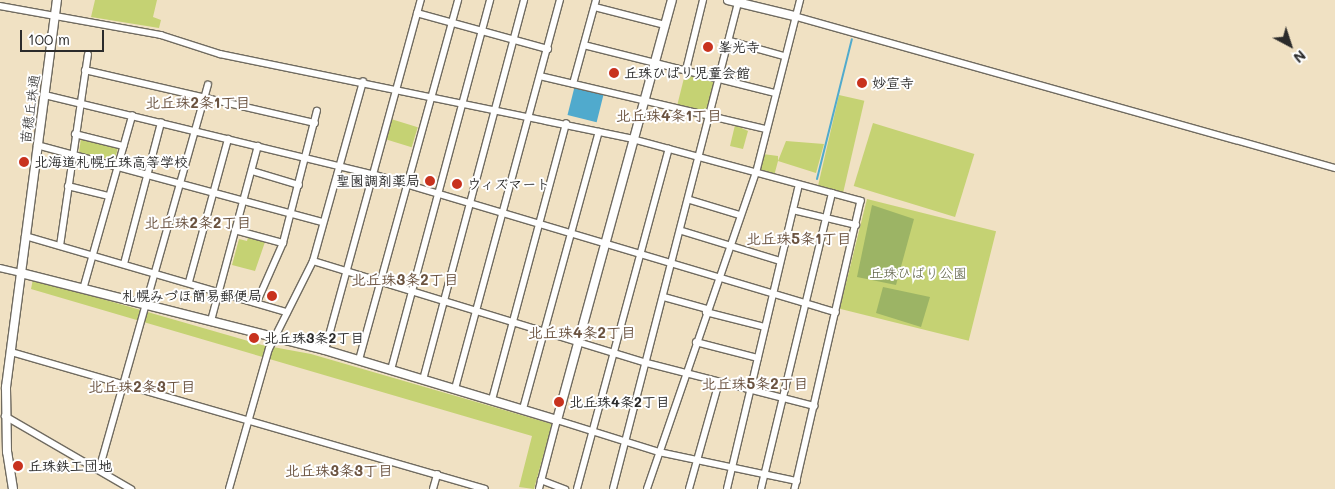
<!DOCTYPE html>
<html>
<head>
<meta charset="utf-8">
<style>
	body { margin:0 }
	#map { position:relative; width:1335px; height:489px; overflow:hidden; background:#f0e1c3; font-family:Mali,"Klee One",sans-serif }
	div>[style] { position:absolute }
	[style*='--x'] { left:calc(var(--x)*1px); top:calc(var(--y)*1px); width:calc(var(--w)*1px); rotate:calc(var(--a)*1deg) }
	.green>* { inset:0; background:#c5d273; transform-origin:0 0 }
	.forest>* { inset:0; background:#9cb465 }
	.water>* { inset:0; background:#50aacd; transform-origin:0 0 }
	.stream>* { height:2px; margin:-1px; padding:0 1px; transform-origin:1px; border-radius:1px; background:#50aacd }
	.roads { filter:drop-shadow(1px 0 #706b60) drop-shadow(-1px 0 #706b60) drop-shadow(0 1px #706b60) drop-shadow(0 -1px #706b60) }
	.street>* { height:5.5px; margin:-2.75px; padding:0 2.75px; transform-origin:2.75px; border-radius:2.75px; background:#fff }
	.secondary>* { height:8px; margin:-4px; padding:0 4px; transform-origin:4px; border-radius:4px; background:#fff }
	.dots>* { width:14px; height:14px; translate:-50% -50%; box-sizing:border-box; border:2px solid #fff; border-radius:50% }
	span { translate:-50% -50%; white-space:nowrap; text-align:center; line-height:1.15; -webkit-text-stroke:4px #fff; paint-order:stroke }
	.poi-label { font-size:14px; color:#2b2b2b; font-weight:700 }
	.left { translate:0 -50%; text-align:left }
	.right { translate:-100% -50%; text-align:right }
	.street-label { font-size:14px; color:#2b2b2b }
	.park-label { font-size:14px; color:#595d41 }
	.neighbourhood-label { font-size:15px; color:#6b5340; font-weight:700 }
	.north { position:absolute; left:1265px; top:20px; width:50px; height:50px; -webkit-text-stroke:4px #fff; paint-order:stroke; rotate:140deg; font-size:14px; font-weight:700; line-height:20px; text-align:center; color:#2b2b2b }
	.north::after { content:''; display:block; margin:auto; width:18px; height:22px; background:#2b2b2b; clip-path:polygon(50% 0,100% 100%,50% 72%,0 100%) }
	.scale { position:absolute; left:20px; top:30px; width:84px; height:22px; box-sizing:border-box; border:2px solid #2b2b2b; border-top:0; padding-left:6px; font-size:15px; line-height:18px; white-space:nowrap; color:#2b2b2b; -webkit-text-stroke:4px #fff; paint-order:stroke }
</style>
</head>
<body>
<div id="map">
	<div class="green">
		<div style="clip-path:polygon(95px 0,157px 0,153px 17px,161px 20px,159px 28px,91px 17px)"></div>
		<div style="left:685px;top:74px;width:33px;height:33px;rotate:14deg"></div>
		<div style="left:839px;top:95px;width:26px;height:94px;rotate:13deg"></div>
		<div style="left:391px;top:119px;width:28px;height:21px;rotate:17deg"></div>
		<div style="left:873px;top:123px;width:106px;height:66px;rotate:17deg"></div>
		<div style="clip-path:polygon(735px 125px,748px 131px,743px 149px,730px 146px)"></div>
		<div style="clip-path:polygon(81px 138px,118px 147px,115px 160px,79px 153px)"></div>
		<div style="clip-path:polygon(786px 141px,824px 144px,816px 173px,778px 161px,774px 176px,759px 171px,763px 154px,778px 156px,778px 161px)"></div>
		<div style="left:867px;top:199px;width:133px;height:113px;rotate:14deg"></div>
		<div style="clip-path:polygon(248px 237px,265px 242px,255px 271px,232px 265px,239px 239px,247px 241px)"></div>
		<div style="clip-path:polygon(33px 279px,262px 345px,311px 354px,552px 424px,534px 489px,519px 487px,532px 436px,31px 289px)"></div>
	</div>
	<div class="forest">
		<div style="clip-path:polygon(872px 205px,914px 219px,896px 285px,857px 277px)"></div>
		<div style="clip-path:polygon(883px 287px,930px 297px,921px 327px,876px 313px)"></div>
	</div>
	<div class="water">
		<div style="left:575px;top:85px;width:30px;height:31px;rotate:14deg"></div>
	</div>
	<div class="stream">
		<div style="--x:817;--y:179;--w:144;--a:-76"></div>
	</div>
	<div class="roads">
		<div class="street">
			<div style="--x:0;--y:6;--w:164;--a:10.2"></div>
			<div style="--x:161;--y:35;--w:62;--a:17.9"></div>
			<div style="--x:220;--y:54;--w:422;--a:11.6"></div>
			<div style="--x:633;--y:139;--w:236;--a:15.2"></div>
			<div style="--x:861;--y:201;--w:295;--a:102.9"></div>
			<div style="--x:595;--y:7;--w:72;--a:14.4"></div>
			<div style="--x:417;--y:13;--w:136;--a:15.4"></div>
			<div style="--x:794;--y:16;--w:562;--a:15.69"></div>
			<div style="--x:730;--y:41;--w:56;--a:15.5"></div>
			<div style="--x:584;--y:45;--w:197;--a:14.1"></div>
			<div style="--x:85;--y:70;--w:236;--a:13"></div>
			<div style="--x:686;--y:70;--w:72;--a:-76.3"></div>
			<div style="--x:540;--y:76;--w:232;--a:13.2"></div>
			<div style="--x:573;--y:84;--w:87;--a:-74.7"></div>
			<div style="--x:45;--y:95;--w:336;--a:13.6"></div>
			<div style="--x:372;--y:174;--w:484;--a:16.6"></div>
			<div style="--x:75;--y:134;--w:50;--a:13.8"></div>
			<div style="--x:37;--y:145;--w:296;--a:15.1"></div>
			<div style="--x:252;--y:171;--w:49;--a:16.6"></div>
			<div style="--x:68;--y:186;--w:42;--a:13.7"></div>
			<div style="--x:690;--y:200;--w:52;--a:16.7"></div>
			<div style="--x:793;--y:210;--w:65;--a:13.4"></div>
			<div style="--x:235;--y:230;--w:50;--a:15.2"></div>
			<div style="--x:682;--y:231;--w:102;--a:17"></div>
			<div style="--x:25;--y:236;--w:273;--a:16.2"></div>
			<div style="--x:60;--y:246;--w:193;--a:-81.7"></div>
			<div style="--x:313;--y:261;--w:349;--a:17"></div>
			<div style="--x:647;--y:363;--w:173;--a:14.4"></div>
			<div style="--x:124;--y:264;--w:146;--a:-75.3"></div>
			<div style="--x:0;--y:268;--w:22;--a:13"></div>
			<div style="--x:189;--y:282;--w:148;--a:-74.7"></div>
			<div style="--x:84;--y:286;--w:177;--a:-74.2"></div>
			<div style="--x:664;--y:297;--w:45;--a:15.6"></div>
			<div style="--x:257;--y:302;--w:64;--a:-66.2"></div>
			<div style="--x:283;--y:243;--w:136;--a:-75.6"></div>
			<div style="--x:706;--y:312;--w:61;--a:14.3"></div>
			<div style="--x:211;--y:321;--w:181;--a:-75"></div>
			<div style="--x:696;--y:342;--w:64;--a:14.5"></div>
			<div style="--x:325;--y:350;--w:363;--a:-74.7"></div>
			<div style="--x:11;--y:352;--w:493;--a:16.1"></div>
			<div style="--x:359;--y:360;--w:373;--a:-74.6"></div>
			<div style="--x:391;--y:370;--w:383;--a:-75"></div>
			<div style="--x:423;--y:380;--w:393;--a:-75.1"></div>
			<div style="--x:455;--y:389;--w:403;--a:-74.9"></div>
			<div style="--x:492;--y:400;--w:286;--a:-75"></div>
			<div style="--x:523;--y:409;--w:287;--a:-74.7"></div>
			<div style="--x:5;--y:416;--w:146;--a:30.1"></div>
			<div style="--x:99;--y:470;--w:400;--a:-74.2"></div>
			<div style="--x:541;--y:480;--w:26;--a:21"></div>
			<div style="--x:229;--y:489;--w:146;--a:-74.1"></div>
			<div style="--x:269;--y:349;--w:98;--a:-63.4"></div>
			<div style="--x:313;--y:261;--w:186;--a:-74.4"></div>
			<div style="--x:433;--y:489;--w:15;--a:-74"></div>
			<div style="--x:539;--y:489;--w:71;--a:-75.4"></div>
			<div style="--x:557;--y:420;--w:107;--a:17.4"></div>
			<div style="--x:659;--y:452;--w:141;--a:11.9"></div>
			<div style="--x:577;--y:489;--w:352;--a:-74.9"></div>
			<div style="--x:613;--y:489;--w:502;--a:-75.58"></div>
			<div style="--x:647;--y:489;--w:334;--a:-71"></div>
			<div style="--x:756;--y:173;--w:179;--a:-75.7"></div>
			<div style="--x:689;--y:489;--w:111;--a:-74.3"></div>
			<div style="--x:727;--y:489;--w:312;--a:-76.7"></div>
			<div style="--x:761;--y:489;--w:304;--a:-76.5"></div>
		</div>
		<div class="secondary">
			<div style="--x:728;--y:0;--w:68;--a:13.6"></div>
			<div style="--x:21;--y:273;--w:314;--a:14.2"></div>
			<div style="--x:325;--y:350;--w:242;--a:16.8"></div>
			<div style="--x:557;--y:420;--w:435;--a:-74.7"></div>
			<div style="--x:13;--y:489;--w:37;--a:-99"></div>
			<div style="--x:7;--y:452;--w:65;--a:-90.9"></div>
			<div style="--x:6;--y:387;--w:390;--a:-82.5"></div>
		</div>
	</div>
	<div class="dots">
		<div style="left:708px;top:47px;background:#c8321e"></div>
		<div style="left:614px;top:73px;background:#c8321e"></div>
		<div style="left:862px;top:83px;background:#c8321e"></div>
		<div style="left:24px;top:162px;background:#c8321e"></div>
		<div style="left:430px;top:181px;background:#c8321e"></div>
		<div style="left:457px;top:184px;background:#c8321e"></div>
		<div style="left:272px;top:296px;background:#c8321e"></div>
		<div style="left:254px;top:338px;background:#c8321e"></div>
		<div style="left:559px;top:402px;background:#c8321e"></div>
		<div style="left:18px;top:466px;background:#c8321e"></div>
	</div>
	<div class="poi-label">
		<span class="left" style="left:718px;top:47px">峯光寺</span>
		<span class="left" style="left:624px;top:73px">丘珠ひばり児童会館</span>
		<span class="left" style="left:872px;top:83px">妙宣寺</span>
		<span class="left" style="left:34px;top:162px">北海道札幌丘珠高等学校</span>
		<span class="right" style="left:420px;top:181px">聖園調剤薬局</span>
		<span class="left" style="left:467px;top:184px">ウィズマート</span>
		<span class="right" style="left:262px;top:296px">札幌みづほ簡易郵便局</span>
		<span class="left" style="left:264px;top:338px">北丘珠3条2丁目</span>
		<span class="left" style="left:569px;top:402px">北丘珠4条2丁目</span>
		<span class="left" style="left:28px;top:466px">丘珠鉄工団地</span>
	</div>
	<div class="street-label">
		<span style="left:30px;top:109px;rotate:-82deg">苗穂丘珠通</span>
	</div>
	<div class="park-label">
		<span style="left:918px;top:273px">丘珠ひばり公園</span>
	</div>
	<div class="neighbourhood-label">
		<span style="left:198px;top:103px">北丘珠2条1丁目</span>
		<span style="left:669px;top:116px">北丘珠4条1丁目</span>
		<span style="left:198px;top:223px">北丘珠2条2丁目</span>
		<span style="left:799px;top:239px">北丘珠5条1丁目</span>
		<span style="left:405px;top:280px">北丘珠3条2丁目</span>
		<span style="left:582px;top:333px">北丘珠4条2丁目</span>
		<span style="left:755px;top:384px">北丘珠5条2丁目</span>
		<span style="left:142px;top:387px">北丘珠2条3丁目</span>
		<span style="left:339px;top:471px">北丘珠3条3丁目</span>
	</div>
	<div class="north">N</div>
	<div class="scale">100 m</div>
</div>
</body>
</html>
